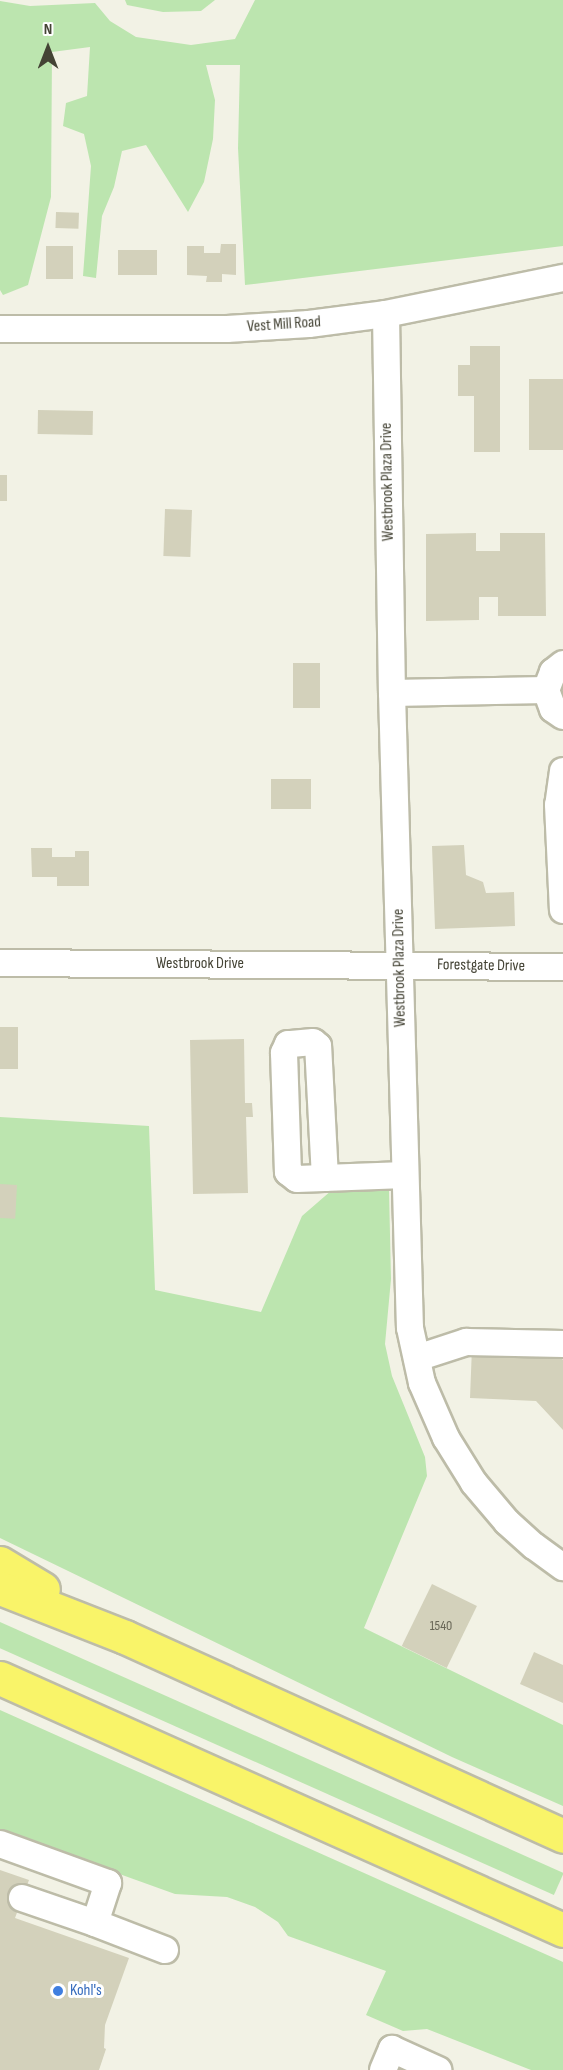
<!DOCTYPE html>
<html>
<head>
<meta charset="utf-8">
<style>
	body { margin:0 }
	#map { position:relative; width:563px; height:2070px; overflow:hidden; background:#f2f2e5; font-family:"Sofia Sans Condensed",sans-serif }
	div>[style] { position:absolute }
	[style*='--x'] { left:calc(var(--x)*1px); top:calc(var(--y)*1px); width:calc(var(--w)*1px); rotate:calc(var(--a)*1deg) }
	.green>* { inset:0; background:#bce5af; transform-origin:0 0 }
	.building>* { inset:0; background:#d3d1bb; transform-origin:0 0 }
	.roads { filter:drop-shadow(2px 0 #bdbca8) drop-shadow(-2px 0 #bdbca8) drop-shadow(0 2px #bdbca8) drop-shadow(0 -2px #bdbca8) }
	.minor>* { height:26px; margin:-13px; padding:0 13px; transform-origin:13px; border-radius:13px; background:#fff }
	.highway>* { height:33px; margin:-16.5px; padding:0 16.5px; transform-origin:16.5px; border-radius:16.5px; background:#f9f469 }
	.dots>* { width:16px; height:16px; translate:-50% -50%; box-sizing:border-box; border:3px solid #fff; border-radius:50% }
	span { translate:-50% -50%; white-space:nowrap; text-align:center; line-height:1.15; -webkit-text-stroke:6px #fff; paint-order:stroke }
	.number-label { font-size:14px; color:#686656 }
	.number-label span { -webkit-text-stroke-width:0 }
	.street-label { font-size:16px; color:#444335 }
	.shop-label { font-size:16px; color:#366cbe }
	.left { translate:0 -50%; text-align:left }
	.north { position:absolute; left:18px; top:18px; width:60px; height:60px; -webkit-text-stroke:4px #fff; paint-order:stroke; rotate:0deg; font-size:16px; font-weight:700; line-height:24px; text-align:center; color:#444335 }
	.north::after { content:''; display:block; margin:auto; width:21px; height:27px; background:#444335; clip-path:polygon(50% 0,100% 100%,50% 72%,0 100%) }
</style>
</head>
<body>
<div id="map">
	<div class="green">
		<div style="clip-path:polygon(125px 0,215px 0,201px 11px,163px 12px,127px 5px)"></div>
		<div style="clip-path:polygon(255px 0,563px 0,563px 246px,245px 285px,238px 148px,240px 65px,206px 65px,215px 100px,213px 139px,204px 182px,188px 212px,146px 145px,122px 151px,114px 187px,102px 216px,96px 278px,83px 276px,91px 166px,84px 134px,63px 126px,66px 103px,87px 96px,90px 47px,52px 52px,51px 197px,28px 285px,3px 295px,0 290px,0 1px,30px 6px,95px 3px,110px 21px,136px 37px,191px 45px,235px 39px)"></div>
		<div style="clip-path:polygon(0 1117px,149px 1126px,155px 1290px,261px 1312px,302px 1216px,332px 1190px,389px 1190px,391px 1279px,385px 1344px,392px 1376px,425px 1457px,427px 1476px,364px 1628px,563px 1725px,563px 1806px,452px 1757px,0 1538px)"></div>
		<div style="left:0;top:1622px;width:617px;height:24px;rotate:24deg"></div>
		<div style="clip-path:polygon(0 1710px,563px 1962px,563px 2070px,531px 2070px,427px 2029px,403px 2031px,366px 2015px,386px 1971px,288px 1936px,278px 1922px,255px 1907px,227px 1897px,175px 1894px,0 1831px)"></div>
	</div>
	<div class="building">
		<div style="left:56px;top:212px;width:23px;height:16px;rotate:2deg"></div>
		<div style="clip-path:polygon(221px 244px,236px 244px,236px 275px,222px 274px,222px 282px,206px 282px,207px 276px,187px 275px,187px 246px,204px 246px,204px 253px,220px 253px)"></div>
		<div style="left:73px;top:246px;width:33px;height:27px;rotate:90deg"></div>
		<div style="left:157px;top:250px;width:25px;height:39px;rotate:90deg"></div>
		<div style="clip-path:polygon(470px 346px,500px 346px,500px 452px,474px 452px,474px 396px,458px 396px,458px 365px,470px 365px)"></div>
		<div style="left:529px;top:379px;width:34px;height:71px"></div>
		<div style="left:38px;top:410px;width:55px;height:24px;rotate:1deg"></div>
		<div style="left:0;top:475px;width:7px;height:26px"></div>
		<div style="left:165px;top:509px;width:27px;height:47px;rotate:2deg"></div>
		<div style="clip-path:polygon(476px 533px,476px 551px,500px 551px,500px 533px,545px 533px,546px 616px,498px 616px,498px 597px,479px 597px,479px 620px,426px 621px,426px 534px)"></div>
		<div style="left:293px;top:663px;width:27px;height:45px"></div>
		<div style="left:271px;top:779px;width:40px;height:30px"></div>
		<div style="clip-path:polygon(464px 845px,466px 875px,483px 882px,486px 893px,514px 892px,515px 926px,435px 929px,432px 846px)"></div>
		<div style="clip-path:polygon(31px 848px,52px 848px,52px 857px,75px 857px,75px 851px,89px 851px,89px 886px,57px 886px,57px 877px,32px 877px)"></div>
		<div style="left:0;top:1027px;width:18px;height:42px"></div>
		<div style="clip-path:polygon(244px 1039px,245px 1103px,252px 1103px,253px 1117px,246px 1117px,248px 1193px,193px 1194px,190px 1040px)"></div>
		<div style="left:0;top:1184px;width:17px;height:34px;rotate:3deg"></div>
		<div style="clip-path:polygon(472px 1347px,554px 1350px,563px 1360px,563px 1430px,536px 1401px,470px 1398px)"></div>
		<div style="left:432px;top:1584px;width:50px;height:69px;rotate:26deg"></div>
		<div style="clip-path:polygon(534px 1652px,563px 1665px,563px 1703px,520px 1684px)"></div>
		<div style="clip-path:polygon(0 1870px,29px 1880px,15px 1918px,129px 1958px,105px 2025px,104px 2048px,106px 2049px,99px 2070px,0 2070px)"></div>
	</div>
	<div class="roads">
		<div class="minor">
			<div style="--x:386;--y:314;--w:379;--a:89.1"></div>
			<div style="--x:392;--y:693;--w:635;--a:88.38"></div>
			<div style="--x:410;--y:1328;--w:56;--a:77.7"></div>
			<div style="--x:422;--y:1383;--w:60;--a:66.4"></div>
			<div style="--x:446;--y:1438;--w:53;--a:58.1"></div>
			<div style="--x:474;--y:1483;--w:51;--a:49.8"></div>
			<div style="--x:507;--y:1522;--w:36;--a:42"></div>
			<div style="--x:534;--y:1546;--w:36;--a:36"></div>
			<div style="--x:0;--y:329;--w:227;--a:0"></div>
			<div style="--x:227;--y:329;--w:82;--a:-3.5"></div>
			<div style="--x:309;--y:324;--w:78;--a:-7.4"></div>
			<div style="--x:386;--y:314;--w:181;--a:-11.5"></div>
			<div style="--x:563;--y:664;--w:13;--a:141"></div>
			<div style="--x:553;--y:672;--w:19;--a:111"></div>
			<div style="--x:546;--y:690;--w:20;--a:70"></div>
			<div style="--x:553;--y:709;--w:12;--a:35"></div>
			<div style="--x:392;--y:693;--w:154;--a:-1.1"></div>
			<div style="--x:563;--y:771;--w:34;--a:98"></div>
			<div style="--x:558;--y:805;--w:105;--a:87.3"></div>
			<div style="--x:0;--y:963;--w:563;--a:0.41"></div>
			<div style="--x:325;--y:1178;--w:132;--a:-93"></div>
			<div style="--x:318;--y:1046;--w:6;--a:-141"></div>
			<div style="--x:313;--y:1042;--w:25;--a:175"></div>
			<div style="--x:288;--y:1044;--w:10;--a:114"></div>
			<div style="--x:284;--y:1053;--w:119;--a:88.1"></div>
			<div style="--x:288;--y:1172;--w:11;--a:38"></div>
			<div style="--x:297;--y:1179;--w:108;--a:-2.1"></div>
			<div style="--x:417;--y:1358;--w:52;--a:-18.1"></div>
			<div style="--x:466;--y:1342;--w:97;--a:1.2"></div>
			<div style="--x:0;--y:1844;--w:115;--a:19.9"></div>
			<div style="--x:108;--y:1883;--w:42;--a:108"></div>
			<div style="--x:95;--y:1923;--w:75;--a:21.1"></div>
			<div style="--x:22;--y:1898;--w:77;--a:18.9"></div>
			<div style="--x:383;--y:2070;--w:23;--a:-67"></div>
			<div style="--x:392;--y:2049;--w:51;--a:24.5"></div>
		</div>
		<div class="highway">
			<div style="--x:0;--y:1563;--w:50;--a:31.2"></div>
			<div style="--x:0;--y:1588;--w:134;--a:21.4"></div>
			<div style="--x:125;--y:1637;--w:481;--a:24.4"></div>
			<div style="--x:0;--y:1678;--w:617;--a:24.11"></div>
		</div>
	</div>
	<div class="dots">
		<div style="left:58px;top:1991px;background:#3f7fe0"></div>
	</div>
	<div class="number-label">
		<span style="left:441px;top:1626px">1540</span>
	</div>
	<div class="street-label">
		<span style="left:284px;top:325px;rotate:-4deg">Vest Mill Road</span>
		<span style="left:388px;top:482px;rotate:-91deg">Westbrook Plaza Drive</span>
		<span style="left:200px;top:964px">Westbrook Drive</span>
		<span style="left:481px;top:966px;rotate:1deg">Forestgate Drive</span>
		<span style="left:400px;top:968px;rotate:-91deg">Westbrook Plaza Drive</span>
	</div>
	<div class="shop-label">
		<span class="left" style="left:70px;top:1991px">Kohl's</span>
	</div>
	<div class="north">N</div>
</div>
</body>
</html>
